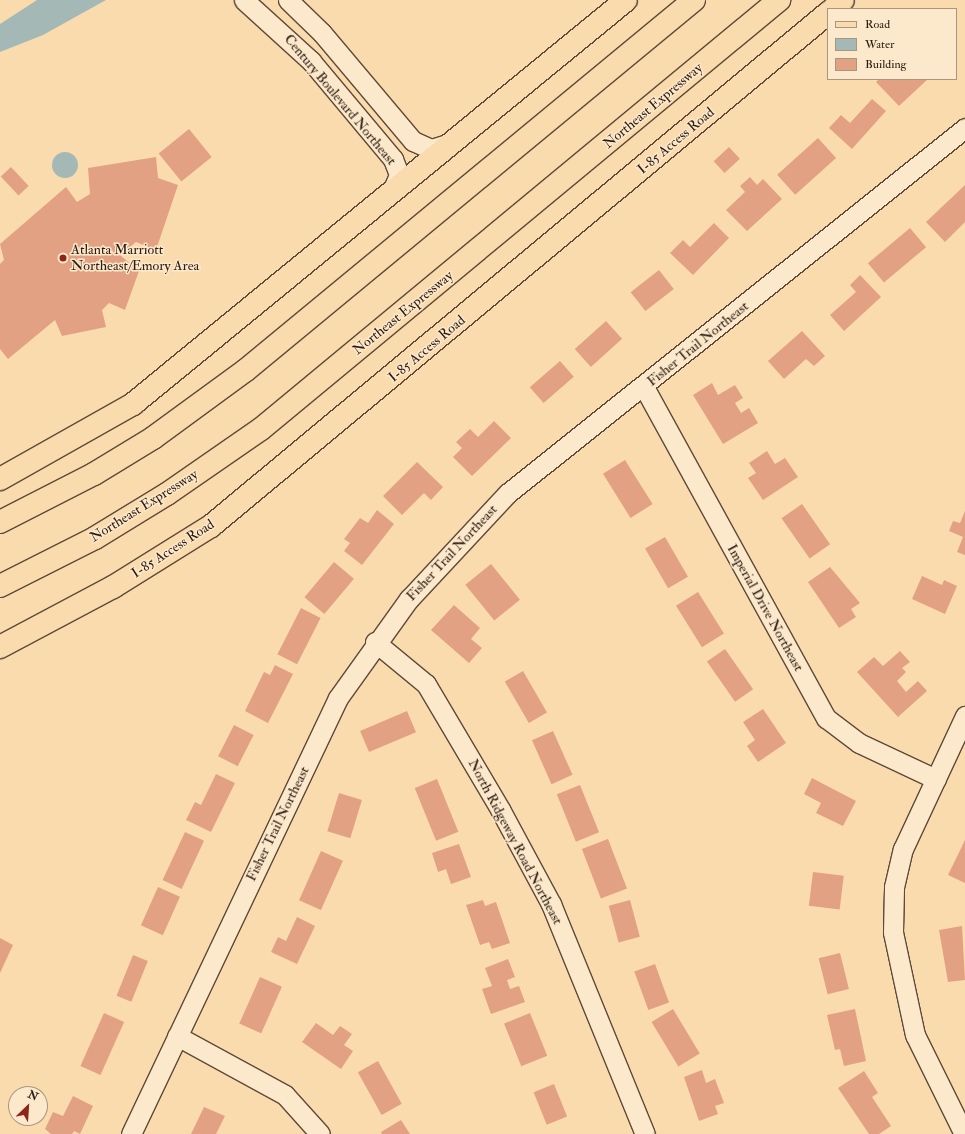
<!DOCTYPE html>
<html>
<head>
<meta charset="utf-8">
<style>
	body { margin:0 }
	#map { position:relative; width:965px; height:1134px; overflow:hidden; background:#fadbae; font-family:"IM FELL Double Pica",serif }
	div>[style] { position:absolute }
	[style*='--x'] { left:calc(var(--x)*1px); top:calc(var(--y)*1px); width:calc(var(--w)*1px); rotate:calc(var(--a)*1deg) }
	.water>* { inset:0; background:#a4b8b6 }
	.round { border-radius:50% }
	.building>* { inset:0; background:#e3a184; transform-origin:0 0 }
	.roads { filter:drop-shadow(1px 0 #5e4a38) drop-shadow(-1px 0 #5e4a38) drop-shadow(0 1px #5e4a38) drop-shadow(0 -1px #5e4a38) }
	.minor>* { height:19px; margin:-9.5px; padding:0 9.5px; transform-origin:9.5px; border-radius:9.5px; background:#fce8ca }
	.major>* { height:22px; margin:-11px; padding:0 11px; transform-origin:11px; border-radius:11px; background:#fadbae }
	.highway>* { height:22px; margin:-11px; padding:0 11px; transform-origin:11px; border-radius:11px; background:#fadbae }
	.dots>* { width:11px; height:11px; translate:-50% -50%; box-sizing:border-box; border:2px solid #fce8ca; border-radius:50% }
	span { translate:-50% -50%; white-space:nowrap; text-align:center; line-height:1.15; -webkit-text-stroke:3px #fce8ca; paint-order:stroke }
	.street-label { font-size:14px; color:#2a1a11 }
	.poi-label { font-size:14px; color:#2a1a11 }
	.left { translate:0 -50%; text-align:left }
	.legend { position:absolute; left:827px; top:8px; width:130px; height:72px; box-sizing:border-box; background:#fce8ca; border:1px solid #a89680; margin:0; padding:5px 7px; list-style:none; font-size:12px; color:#2a1a11 }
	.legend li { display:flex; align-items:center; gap:8px; height:20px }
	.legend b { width:20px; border:1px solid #a89680 }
	.north { position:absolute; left:8px; top:1086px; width:40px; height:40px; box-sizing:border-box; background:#fce8ca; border:1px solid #a89680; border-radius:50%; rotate:25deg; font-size:11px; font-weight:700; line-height:16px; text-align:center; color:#2a1a11 }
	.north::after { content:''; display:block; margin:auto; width:14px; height:18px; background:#8f2418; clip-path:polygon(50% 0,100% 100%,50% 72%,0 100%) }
</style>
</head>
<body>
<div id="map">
	<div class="water">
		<div style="clip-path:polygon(37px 0,106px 0,43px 35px,0 52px,0 24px)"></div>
		<div class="round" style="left:52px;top:152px;width:26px;height:26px"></div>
	</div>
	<div class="building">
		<div style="clip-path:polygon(879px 79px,894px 80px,928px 79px,899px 106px,876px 82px)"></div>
		<div style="clip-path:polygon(872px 99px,886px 111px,852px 149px,829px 128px,841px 115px,850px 123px)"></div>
		<div style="left:189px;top:129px;width:36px;height:39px;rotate:51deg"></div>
		<div style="left:818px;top:138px;width:27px;height:55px;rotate:48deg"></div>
		<div style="left:729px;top:147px;width:16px;height:21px;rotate:47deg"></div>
		<div style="clip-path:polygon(156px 157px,158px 178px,178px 185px,156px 250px,136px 242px,120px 255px,139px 271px,125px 310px,109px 303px,102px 310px,106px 327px,62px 336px,55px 320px,8px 359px,0 349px,0 264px,4px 260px,0 244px,66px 187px,77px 202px,90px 194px,88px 168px)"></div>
		<div style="left:11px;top:167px;width:26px;height:14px;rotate:47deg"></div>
		<div style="clip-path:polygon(750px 177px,757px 185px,763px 179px,782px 199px,747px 231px,726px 210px,745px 192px,740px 186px)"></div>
		<div style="clip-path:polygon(965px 185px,965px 222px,945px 242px,926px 222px)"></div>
		<div style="clip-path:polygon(714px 223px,729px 238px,693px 275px,670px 253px,683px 240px,690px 247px)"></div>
		<div style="left:910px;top:228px;width:25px;height:55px;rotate:50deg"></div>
		<div style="left:659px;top:270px;width:24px;height:36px;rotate:52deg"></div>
		<div style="clip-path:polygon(860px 275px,881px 297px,844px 331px,830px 315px,856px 292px,850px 285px)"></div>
		<div style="left:606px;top:321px;width:24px;height:42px;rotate:48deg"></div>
		<div style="clip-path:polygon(802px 331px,825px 356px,814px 366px,806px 359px,784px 379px,768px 361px)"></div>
		<div style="left:560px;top:361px;width:21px;height:40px;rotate:49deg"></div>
		<div style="clip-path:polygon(712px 383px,718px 395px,735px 385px,743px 398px,735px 403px,741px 413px,749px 408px,758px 423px,723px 444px,693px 395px)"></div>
		<div style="clip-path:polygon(494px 421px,511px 438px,472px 476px,453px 457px,462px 448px,456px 442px,470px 429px,478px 437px)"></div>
		<div style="clip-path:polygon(767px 451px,775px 464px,785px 458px,798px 477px,763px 500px,748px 478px,756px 473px,749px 463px)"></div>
		<div style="left:625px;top:460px;width:52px;height:26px;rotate:58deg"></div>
		<div style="clip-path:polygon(417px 462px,443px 487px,431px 500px,424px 493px,402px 515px,383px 496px)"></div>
		<div style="left:802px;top:504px;width:49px;height:25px;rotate:55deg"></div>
		<div style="clip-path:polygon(377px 510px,394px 524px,362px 565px,344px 551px,350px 543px,344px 539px,360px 518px,368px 523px)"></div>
		<div style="clip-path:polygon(965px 511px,965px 555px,957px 552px,963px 537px,949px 531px,953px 521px,960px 523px)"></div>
		<div style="left:665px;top:537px;width:46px;height:23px;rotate:60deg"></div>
		<div style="left:334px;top:562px;width:26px;height:46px;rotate:40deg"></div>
		<div style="left:491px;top:564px;width:46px;height:33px;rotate:51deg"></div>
		<div style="clip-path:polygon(830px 567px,860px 603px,851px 609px,856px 617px,839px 628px,808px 582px)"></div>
		<div style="clip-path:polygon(922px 576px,942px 585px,944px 580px,957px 586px,945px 614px,912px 599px)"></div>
		<div style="left:698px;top:592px;width:49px;height:26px;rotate:58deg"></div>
		<div style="clip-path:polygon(454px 605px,480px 628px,471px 639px,482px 648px,469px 663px,431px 630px)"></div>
		<div style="left:301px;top:608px;width:22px;height:52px;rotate:27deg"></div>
		<div style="left:725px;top:649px;width:49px;height:22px;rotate:55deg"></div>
		<div style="clip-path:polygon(900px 651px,910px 662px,902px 668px,906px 672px,897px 681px,906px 692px,918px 681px,927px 691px,898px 717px,857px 672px,874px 657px,883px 666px)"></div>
		<div style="clip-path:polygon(275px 665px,293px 674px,268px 723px,245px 711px,264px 672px,270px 675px)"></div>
		<div style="left:523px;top:671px;width:48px;height:21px;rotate:60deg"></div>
		<div style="clip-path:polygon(763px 709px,786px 743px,758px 762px,747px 746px,755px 740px,743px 722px)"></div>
		<div style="left:407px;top:711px;width:23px;height:51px;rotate:67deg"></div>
		<div style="left:234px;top:725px;width:22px;height:35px;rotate:27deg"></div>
		<div style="left:553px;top:731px;width:48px;height:23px;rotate:66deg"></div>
		<div style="clip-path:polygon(216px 774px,235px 783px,211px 832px,186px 820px,195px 802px,201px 805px)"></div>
		<div style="clip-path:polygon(812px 778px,856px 801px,843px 826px,816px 813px,821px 803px,804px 794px)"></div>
		<div style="left:437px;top:779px;width:57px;height:24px;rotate:68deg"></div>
		<div style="left:580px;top:785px;width:51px;height:25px;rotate:68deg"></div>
		<div style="left:339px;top:793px;width:24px;height:40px;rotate:17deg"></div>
		<div style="left:185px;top:832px;width:21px;height:53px;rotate:25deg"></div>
		<div style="left:608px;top:839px;width:53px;height:28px;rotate:69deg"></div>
		<div style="clip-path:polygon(965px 840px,965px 883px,948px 875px)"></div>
		<div style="clip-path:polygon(459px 844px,471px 877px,451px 884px,446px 869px,438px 872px,432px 853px)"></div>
		<div style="left:321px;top:851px;width:24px;height:54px;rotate:24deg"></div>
		<div style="left:813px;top:872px;width:31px;height:34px;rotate:7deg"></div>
		<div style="left:158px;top:887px;width:24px;height:42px;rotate:24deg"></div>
		<div style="clip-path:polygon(483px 900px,485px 906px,496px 902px,510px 943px,492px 949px,489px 942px,480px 945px,466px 905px)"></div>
		<div style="left:630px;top:900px;width:38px;height:22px;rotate:75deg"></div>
		<div style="clip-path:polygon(297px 917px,315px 926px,297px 964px,271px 952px,278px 937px,286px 941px)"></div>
		<div style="clip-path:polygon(962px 926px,965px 980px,948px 982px,939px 930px)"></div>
		<div style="clip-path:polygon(0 938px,13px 945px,0 973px)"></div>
		<div style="left:840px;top:953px;width:37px;height:22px;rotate:76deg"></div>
		<div style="left:133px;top:955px;width:16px;height:44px;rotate:22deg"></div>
		<div style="clip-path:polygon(508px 959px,515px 977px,507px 980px,510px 989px,519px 986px,525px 1002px,491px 1014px,482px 989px,492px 986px,485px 968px)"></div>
		<div style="left:655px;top:964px;width:41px;height:22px;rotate:70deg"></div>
		<div style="left:260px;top:977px;width:24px;height:51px;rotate:24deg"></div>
		<div style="left:673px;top:1009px;width:52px;height:25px;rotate:59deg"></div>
		<div style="clip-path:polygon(855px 1009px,866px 1061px,844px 1066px,840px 1049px,835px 1050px,827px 1015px)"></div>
		<div style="left:104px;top:1013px;width:22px;height:58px;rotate:24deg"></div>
		<div style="left:530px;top:1013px;width:46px;height:28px;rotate:68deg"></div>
		<div style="clip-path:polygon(316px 1023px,333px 1035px,340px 1026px,352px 1034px,344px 1045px,353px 1051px,341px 1069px,302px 1042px)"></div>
		<div style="left:378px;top:1061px;width:49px;height:23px;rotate:61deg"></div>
		<div style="clip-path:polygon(702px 1070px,706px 1083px,715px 1079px,724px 1103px,715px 1106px,718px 1114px,699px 1121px,684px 1077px)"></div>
		<div style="clip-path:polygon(864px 1071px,878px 1093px,872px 1097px,891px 1126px,879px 1134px,869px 1134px,838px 1088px)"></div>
		<div style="left:554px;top:1084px;width:35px;height:22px;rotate:68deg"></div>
		<div style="clip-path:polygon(73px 1096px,93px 1106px,80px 1134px,74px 1131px,72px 1134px,51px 1134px,45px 1129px,53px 1112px,63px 1116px)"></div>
		<div style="clip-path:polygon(204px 1107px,225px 1116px,216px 1134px,191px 1134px)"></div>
		<div style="clip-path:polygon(401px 1120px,410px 1134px,382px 1134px,381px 1132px)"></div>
	</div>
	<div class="roads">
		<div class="minor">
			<div style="--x:244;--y:0;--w:91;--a:42.3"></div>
			<div style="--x:311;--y:61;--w:128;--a:50.1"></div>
			<div style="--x:393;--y:159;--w:17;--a:69"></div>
			<div style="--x:399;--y:175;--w:17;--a:114"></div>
			<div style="--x:288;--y:0;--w:47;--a:44.1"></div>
			<div style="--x:322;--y:33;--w:141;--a:49.9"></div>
			<div style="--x:413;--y:141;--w:20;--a:24"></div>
			<div style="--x:431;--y:149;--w:21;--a:-17"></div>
			<div style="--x:644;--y:387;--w:378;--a:61.2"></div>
			<div style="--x:826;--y:718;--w:41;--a:37.1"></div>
			<div style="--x:859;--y:743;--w:85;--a:25.1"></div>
			<div style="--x:375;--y:642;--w:66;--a:39.5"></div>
			<div style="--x:426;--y:684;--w:147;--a:59.4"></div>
			<div style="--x:501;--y:811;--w:106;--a:61.7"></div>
			<div style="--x:551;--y:904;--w:248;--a:67.8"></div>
			<div style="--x:177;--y:1036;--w:123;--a:28.6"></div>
			<div style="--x:285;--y:1095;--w:52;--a:48.1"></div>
			<div style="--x:131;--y:1134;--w:483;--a:-64.6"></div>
			<div style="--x:338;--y:698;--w:122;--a:-54.4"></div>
			<div style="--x:409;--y:599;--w:145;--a:-47"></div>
			<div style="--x:508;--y:493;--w:585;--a:-38.61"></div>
			<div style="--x:964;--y:1134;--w:110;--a:-116.3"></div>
			<div style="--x:915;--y:1035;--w:105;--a:-102.1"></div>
			<div style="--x:893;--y:932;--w:45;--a:-88.7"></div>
			<div style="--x:894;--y:887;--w:39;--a:-77"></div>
			<div style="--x:903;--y:849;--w:147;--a:-65"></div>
		</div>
		<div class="major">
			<div style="--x:833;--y:9;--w:13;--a:-42"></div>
			<div style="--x:0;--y:479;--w:153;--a:-29.4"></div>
			<div style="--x:133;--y:404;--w:637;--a:-39.33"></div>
			<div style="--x:0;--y:647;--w:128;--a:-28"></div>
			<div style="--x:113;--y:587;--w:115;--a:-31.9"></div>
			<div style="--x:211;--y:526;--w:802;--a:-39.74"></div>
		</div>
		<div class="highway">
			<div style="--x:0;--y:522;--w:106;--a:-27.1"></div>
			<div style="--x:94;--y:474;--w:69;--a:-31.4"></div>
			<div style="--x:153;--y:438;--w:115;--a:-36.2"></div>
			<div style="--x:246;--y:370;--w:581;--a:-39.55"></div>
			<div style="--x:0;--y:586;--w:106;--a:-26.8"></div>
			<div style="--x:95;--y:538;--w:84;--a:-31.4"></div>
			<div style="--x:167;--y:494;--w:114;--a:-34.7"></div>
			<div style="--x:261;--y:429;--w:673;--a:-39.63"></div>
		</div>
	</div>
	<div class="dots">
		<div style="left:63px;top:258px;background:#8f2418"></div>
	</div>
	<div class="street-label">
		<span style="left:340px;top:100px;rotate:50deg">Century Boulevard Northeast</span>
		<span style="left:653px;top:106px;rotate:-40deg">Northeast Expressway</span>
		<span style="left:676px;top:141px;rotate:-40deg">I-85 Access Road</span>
		<span style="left:403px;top:313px;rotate:-39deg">Northeast Expressway</span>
		<span style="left:698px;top:344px;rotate:-39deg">Fisher Trail Northeast</span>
		<span style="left:427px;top:349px;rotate:-40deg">I-85 Access Road</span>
		<span style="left:144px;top:506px;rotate:-32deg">Northeast Expressway</span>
		<span style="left:173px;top:549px;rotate:-33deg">I-85 Access Road</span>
		<span style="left:452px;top:553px;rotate:-47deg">Fisher Trail Northeast</span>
		<span style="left:765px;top:608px;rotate:61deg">Imperial Drive Northeast</span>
		<span style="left:278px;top:824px;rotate:-64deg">Fisher Trail Northeast</span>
		<span style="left:515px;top:842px;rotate:62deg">North Ridgeway Road Northeast</span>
	</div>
	<div class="poi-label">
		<span class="left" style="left:71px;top:258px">Atlanta Marriott<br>Northeast/Emory Area</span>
	</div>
	<ul class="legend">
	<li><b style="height:5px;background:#fadbae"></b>Road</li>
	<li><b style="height:11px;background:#a4b8b6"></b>Water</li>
	<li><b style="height:11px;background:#e3a184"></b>Building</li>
	</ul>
	<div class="north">N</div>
</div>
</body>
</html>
